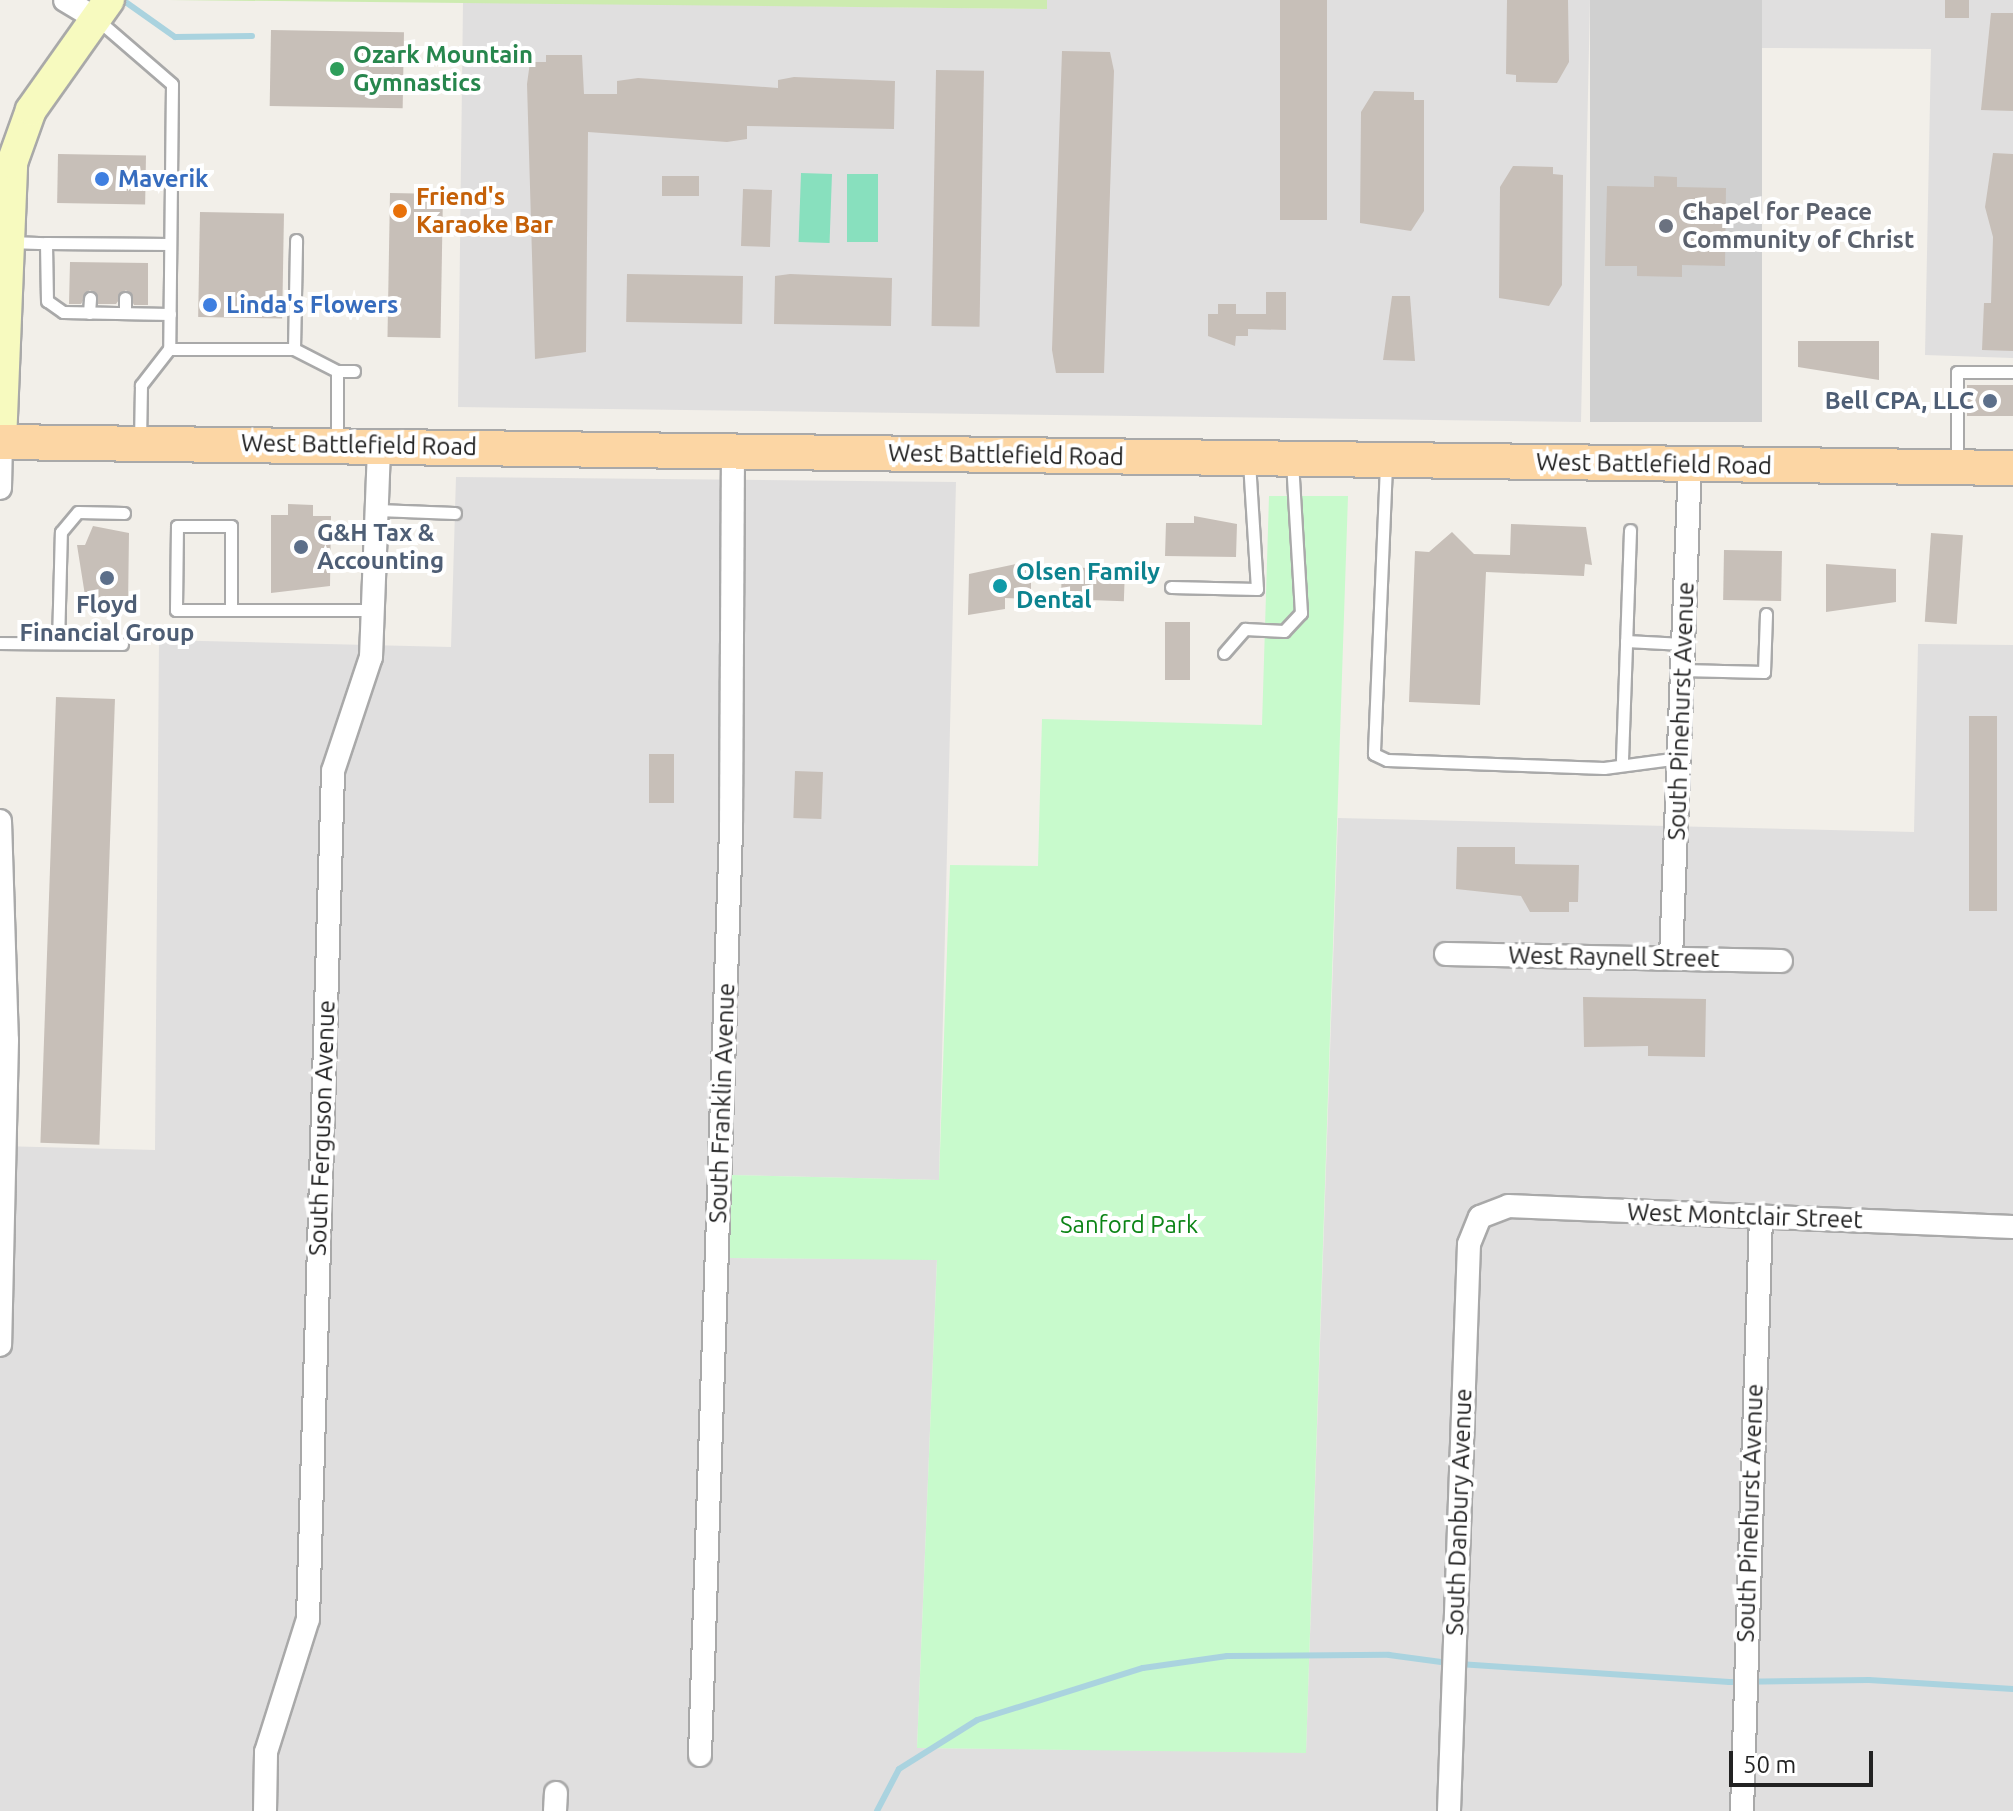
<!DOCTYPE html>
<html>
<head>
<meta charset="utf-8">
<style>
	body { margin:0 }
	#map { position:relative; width:2013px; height:1811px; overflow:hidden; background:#f2efe9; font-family:Ubuntu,sans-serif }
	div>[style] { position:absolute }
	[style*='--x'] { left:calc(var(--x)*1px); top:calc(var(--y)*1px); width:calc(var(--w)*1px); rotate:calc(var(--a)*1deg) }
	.residential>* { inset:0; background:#e0dfdf }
	.religious>* { inset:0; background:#d0d0d0; transform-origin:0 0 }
	.grass>* { inset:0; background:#cdebb0 }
	.park>* { inset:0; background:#c8facc }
	.pitch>* { inset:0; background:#88e0be; transform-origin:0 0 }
	.stream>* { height:6px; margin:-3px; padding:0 3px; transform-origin:3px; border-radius:3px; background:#aad3df }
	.building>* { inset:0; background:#c7bfb8; transform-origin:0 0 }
	.roads { filter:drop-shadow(2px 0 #a9a9a9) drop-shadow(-2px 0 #a9a9a9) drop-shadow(0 2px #a9a9a9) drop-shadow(0 -2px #a9a9a9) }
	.lane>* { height:11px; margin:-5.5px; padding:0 5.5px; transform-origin:5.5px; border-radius:5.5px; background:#fff }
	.street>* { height:22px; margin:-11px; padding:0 11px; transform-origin:11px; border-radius:11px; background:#fff }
	.secondary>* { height:30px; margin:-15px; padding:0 15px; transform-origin:15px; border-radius:15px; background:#f7fabf }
	.primary>* { height:34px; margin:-17px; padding:0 17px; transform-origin:17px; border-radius:17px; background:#fcd6a4 }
	.dots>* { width:22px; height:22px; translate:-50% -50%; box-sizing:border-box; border:4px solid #fff; border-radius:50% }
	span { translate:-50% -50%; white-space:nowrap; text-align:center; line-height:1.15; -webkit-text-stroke:8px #fff; paint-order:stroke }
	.leisure-label { font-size:24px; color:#27864d; font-weight:700 }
	.left { translate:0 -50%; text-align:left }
	.shop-label { font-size:24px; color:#366cbe; font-weight:700 }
	.food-label { font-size:24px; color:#c56008; font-weight:700 }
	.worship-label { font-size:24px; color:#5b616d; font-weight:700 }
	.service-label { font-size:24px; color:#4e5e75; font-weight:700 }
	.right { translate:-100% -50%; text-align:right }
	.street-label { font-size:24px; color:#222 }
	.culture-label { font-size:24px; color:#0d838f; font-weight:700 }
	.park-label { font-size:24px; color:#0c8416 }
	.scale { position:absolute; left:1729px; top:1751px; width:144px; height:36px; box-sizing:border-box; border:4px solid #222; border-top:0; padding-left:10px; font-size:24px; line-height:28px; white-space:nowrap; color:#222; -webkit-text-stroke:6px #fff; paint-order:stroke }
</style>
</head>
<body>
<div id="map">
	<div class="residential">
		<div style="clip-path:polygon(1047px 0,1590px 0,1581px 422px,458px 407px,463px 2px,1046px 9px)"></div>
		<div style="clip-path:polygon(1762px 0,2013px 0,2013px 358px,1925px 355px,1931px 49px,1761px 48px)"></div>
		<div style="clip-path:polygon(456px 477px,956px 482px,939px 1180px,730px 1175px,729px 1258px,937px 1259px,917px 1748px,1306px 1752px,1338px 818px,1914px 832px,1918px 644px,2013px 645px,2013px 1811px,0 1811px,0 1146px,155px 1150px,159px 640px,451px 647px)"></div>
	</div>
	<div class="religious">
		<div style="left:1590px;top:0;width:172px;height:422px"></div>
	</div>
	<div class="grass">
		<div style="clip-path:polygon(169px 0,1047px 0,1047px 9px)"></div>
	</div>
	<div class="park">
		<div style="clip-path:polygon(1269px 496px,1348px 496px,1306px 1753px,917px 1748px,937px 1260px,728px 1258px,730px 1175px,939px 1180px,950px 865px,1038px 866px,1042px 719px,1262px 725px)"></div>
	</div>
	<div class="pitch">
		<div style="left:801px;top:173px;width:31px;height:69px;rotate:2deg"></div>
		<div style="left:847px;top:174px;width:31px;height:68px"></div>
	</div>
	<div class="stream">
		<div style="--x:127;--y:3;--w:59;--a:35.3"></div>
		<div style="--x:175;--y:37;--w:77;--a:-0.7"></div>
		<div style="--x:1459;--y:1664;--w:271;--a:3.8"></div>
		<div style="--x:1729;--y:1682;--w:140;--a:-0.8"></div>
		<div style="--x:1869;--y:1680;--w:144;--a:3.6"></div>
		<div style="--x:877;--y:1811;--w:47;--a:-62.4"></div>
		<div style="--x:899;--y:1769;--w:92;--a:-32.1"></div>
		<div style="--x:977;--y:1720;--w:174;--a:-17.4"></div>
		<div style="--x:1143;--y:1668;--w:85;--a:-8.1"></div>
		<div style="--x:1227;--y:1656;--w:162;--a:-0.4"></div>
		<div style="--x:1389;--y:1655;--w:60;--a:7.7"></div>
	</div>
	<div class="building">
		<div style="left:1280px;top:0;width:47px;height:220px"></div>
		<div style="clip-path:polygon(1507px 0,1568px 0,1569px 62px,1557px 83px,1516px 82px,1516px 75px,1506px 74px)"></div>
		<div style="left:1945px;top:0;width:24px;height:18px"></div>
		<div style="clip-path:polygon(1991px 13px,2013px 13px,2013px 111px,1981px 110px)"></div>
		<div style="left:271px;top:30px;width:133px;height:76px;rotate:1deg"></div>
		<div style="clip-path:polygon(1062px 51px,1110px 52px,1114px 71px,1104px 373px,1056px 373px,1052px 350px)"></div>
		<div style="clip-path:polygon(546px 55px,582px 55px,584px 94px,617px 94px,617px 81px,638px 78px,778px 88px,778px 80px,794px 77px,895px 81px,894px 129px,747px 126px,747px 139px,727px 142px,588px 132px,586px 352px,535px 359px,527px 84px,530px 62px,546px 62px)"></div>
		<div style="left:936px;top:70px;width:48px;height:256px;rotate:1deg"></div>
		<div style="clip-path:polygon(1374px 91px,1414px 92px,1414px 100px,1424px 100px,1424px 211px,1411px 231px,1360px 223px,1361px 112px)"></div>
		<div style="clip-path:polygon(1993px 153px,2013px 154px,2013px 351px,1982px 350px,1984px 303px,1991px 303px,1993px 237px,1985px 207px)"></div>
		<div style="left:58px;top:154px;width:88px;height:49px;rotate:1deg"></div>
		<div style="clip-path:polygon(1513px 166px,1553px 167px,1553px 174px,1563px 175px,1562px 285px,1549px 306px,1499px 298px,1500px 187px)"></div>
		<div style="left:662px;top:176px;width:37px;height:20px"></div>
		<div style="clip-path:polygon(1654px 176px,1677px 177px,1677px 187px,1726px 188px,1725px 266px,1682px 265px,1682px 277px,1637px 276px,1637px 266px,1605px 266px,1607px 186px,1654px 187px)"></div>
		<div style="left:743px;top:189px;width:29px;height:57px;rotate:2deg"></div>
		<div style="left:390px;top:193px;width:53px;height:144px;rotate:1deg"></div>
		<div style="left:200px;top:212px;width:84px;height:105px;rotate:1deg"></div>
		<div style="clip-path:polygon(70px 262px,148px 263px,148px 305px,134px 305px,126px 290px,116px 304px,98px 304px,90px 290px,81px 304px,69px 304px)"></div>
		<div style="left:627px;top:274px;width:116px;height:48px;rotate:1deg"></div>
		<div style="clip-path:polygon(790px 274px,892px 278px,891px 326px,774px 324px,775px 276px)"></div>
		<div style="clip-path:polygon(1266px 292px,1286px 292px,1286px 330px,1248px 329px,1248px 336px,1236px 336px,1235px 346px,1208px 336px,1208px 314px,1218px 314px,1218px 304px,1236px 304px,1236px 314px,1266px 314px)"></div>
		<div style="clip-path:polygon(1392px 296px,1410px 296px,1415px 361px,1383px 360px)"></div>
		<div style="clip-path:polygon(1798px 341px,1879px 341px,1879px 380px,1798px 367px)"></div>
		<div style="left:1967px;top:385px;width:46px;height:31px"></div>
		<div style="clip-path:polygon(288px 504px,313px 505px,313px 516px,331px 516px,330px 586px,271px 593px,271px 515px,288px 515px)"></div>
		<div style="clip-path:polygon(1194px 516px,1237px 524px,1236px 557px,1165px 556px,1166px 523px,1194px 523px)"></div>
		<div style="clip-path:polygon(1511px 524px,1586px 527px,1592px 565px,1585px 564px,1584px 576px,1486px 572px,1480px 705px,1409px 702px,1415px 551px,1429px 552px,1452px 532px,1474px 554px,1510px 555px)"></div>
		<div style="clip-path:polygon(93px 526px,129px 533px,128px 608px,87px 608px,77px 545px,85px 545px)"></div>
		<div style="left:1931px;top:533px;width:32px;height:89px;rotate:4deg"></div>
		<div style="left:1724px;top:550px;width:58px;height:50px;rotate:1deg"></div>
		<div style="clip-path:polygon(1016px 564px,1031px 571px,1031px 599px,1005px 598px,1005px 609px,968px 615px,969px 574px)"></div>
		<div style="clip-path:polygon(1826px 564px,1896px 569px,1896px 602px,1826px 612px)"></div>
		<div style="left:1062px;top:567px;width:63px;height:32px;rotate:2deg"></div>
		<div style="left:1165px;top:622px;width:25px;height:58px"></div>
		<div style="left:56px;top:697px;width:59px;height:446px;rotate:2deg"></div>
		<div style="left:1969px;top:716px;width:28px;height:195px"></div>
		<div style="left:649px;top:754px;width:25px;height:49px"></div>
		<div style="left:795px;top:771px;width:28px;height:47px;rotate:2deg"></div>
		<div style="clip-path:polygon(1457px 847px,1515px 847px,1515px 864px,1579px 865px,1578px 902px,1569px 902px,1569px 912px,1530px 912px,1521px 896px,1456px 889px)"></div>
		<div style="clip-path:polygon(1583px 997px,1706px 999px,1705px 1057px,1648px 1056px,1648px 1046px,1584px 1047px)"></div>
	</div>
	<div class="roads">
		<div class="lane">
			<div style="--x:99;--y:21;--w:96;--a:40.8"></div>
			<div style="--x:172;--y:84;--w:265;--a:90.6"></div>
			<div style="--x:169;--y:349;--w:46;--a:127.9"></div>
			<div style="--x:141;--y:385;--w:55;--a:91"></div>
			<div style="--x:9;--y:242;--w:37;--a:2"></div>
			<div style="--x:89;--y:313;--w:15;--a:-86"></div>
			<div style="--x:125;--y:313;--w:15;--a:-90"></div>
			<div style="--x:170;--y:314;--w:107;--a:-178.9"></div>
			<div style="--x:63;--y:312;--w:19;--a:-145"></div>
			<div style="--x:47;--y:301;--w:58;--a:-91"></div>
			<div style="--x:46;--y:243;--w:124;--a:0.5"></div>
			<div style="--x:169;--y:349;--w:125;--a:0"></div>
			<div style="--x:294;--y:349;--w:109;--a:-88.9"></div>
			<div style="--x:294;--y:349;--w:48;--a:27.1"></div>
			<div style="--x:337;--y:371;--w:17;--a:0"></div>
			<div style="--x:337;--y:371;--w:71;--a:90"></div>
			<div style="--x:1957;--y:464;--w:92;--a:-90"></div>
			<div style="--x:1957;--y:372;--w:56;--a:0"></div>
			<div style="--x:1386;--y:465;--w:289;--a:92.4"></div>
			<div style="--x:1374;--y:754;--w:14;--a:25"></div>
			<div style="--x:1387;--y:760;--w:217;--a:2.1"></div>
			<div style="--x:1604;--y:768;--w:76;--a:-7.6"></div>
			<div style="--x:377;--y:510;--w:78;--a:2.2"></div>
			<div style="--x:1171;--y:587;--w:86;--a:1.3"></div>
			<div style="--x:1257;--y:589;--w:126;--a:-93.6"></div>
			<div style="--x:231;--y:610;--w:84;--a:-90"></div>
			<div style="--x:231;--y:526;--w:54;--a:180"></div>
			<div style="--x:177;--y:526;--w:84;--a:90.7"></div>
			<div style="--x:176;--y:610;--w:197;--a:0"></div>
			<div style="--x:1626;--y:641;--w:57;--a:3"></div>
			<div style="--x:0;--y:643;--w:122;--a:0.5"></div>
			<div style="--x:58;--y:643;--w:111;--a:-88.5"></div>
			<div style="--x:61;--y:532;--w:26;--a:-50"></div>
			<div style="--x:78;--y:512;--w:46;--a:1.2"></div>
			<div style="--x:1224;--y:653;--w:32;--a:-49"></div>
			<div style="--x:1245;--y:629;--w:39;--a:3"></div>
			<div style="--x:1284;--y:631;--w:25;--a:-47"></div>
			<div style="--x:1301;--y:613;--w:150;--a:-93.4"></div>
			<div style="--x:1682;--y:670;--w:82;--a:1.4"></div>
			<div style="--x:1764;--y:672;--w:58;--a:-88"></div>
			<div style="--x:1622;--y:760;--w:230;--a:-88"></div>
		</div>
		<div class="street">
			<div style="--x:65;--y:0;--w:35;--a:31"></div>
			<div style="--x:0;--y:488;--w:46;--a:-88.8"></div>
			<div style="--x:0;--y:821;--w:219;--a:88.2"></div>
			<div style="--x:7;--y:1040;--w:305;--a:91.3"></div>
			<div style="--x:1446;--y:954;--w:335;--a:1.2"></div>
			<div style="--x:1671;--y:958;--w:493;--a:-87.8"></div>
			<div style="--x:700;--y:1755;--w:928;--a:-88.08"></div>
			<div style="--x:731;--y:828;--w:377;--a:-89.7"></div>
			<div style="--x:265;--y:1811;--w:59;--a:-89"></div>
			<div style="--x:266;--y:1752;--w:139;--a:-72.5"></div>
			<div style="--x:308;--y:1619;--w:848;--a:-88.31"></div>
			<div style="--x:333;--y:771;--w:120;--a:-71.6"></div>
			<div style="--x:371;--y:657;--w:212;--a:-87.8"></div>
			<div style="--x:555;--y:1811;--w:18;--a:-87"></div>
			<div style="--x:1449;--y:1811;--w:567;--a:-87.98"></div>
			<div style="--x:1469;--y:1244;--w:29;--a:-68"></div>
			<div style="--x:1480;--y:1217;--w:30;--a:-21"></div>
			<div style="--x:1508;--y:1206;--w:505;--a:2.38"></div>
			<div style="--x:1742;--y:1811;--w:595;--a:-88.17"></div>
		</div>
		<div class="secondary">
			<div style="--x:1;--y:442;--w:279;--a:-87.7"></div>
			<div style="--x:12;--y:163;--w:56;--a:-70.3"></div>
			<div style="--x:31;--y:110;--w:135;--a:-54.7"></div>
		</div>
		<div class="primary">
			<div style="--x:0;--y:442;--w:2013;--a:0.74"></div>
		</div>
	</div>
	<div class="dots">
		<div style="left:337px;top:69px;background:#2e9e5b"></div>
		<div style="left:102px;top:179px;background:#3f7fe0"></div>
		<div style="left:400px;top:211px;background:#e8710a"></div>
		<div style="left:1666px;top:226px;background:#6b7280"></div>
		<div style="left:210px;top:305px;background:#3f7fe0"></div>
		<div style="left:1990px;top:401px;background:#5c6f8a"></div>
		<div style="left:301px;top:547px;background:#5c6f8a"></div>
		<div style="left:107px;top:578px;background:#5c6f8a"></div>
		<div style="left:1000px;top:586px;background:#0f9aa8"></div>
	</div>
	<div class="leisure-label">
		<span class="left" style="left:353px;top:69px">Ozark Mountain<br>Gymnastics</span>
	</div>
	<div class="shop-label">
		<span class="left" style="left:118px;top:179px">Maverik</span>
		<span class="left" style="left:226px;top:305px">Linda's Flowers</span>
	</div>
	<div class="food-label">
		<span class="left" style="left:416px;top:211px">Friend's<br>Karaoke Bar</span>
	</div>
	<div class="worship-label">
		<span class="left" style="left:1682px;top:226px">Chapel for Peace<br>Community of Christ</span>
	</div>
	<div class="service-label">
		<span class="right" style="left:1974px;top:401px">Bell CPA, LLC</span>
		<span class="left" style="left:317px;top:547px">G&amp;H Tax &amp;<br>Accounting</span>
		<span style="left:107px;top:619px">Floyd<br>Financial Group</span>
	</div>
	<div class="street-label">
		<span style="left:359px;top:445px;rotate:1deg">West Battlefield Road</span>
		<span style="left:1006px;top:455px;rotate:1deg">West Battlefield Road</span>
		<span style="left:1654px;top:464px;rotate:1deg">West Battlefield Road</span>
		<span style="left:1681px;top:711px;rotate:-88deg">South Pinehurst Avenue</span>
		<span style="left:1614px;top:957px;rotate:1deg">West Raynell Street</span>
		<span style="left:722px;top:1103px;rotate:-88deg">South Franklin Avenue</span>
		<span style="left:322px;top:1128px;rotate:-88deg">South Ferguson Avenue</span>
		<span style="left:1745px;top:1216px;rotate:2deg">West Montclair Street</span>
		<span style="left:1459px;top:1512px;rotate:-88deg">South Danbury Avenue</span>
		<span style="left:1750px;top:1513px;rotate:-88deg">South Pinehurst Avenue</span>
	</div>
	<div class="culture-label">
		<span class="left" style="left:1016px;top:586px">Olsen Family<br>Dental</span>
	</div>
	<div class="park-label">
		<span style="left:1129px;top:1225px">Sanford Park</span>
	</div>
	<div class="scale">50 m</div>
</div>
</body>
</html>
